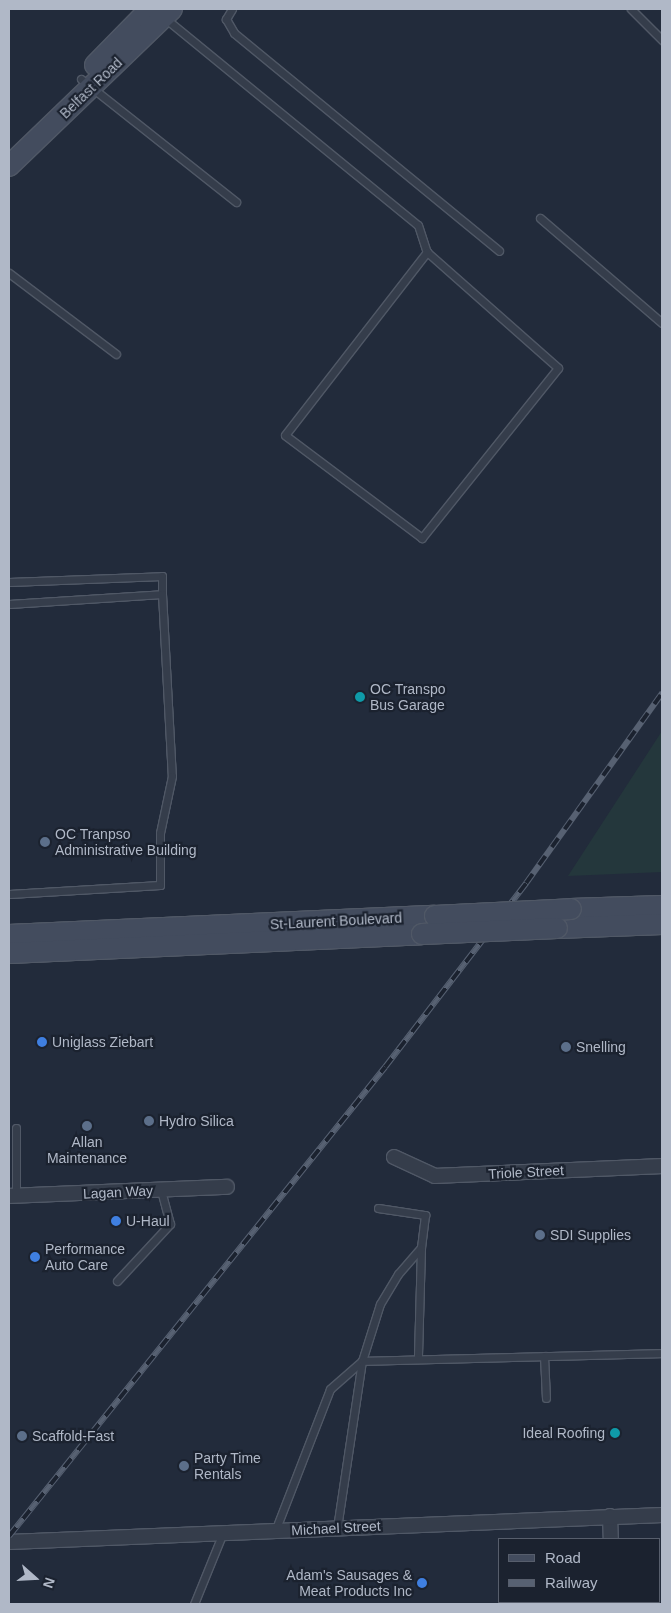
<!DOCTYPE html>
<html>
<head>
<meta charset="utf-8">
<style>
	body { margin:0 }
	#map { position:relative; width:671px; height:1613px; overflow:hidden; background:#222b3b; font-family:Arial,sans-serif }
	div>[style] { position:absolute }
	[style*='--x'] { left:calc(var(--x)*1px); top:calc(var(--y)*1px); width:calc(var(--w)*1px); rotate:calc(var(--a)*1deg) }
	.green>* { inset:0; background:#24373c }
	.roads { filter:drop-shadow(1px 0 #505866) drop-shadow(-1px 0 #505866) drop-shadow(0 1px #505866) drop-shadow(0 -1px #505866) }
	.lane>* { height:7px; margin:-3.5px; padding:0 3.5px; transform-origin:3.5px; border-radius:3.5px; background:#353d4b }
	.street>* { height:14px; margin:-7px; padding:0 7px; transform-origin:7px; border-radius:7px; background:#353d4b }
	.secondary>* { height:20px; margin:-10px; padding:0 10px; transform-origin:10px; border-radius:10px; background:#434c5e }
	.rail>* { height:5.5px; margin-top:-2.75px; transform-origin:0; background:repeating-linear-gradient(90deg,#1b222f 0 11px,#576172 0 22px); box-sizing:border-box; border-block:1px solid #576172 }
	.bridges { filter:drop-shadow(1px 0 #505866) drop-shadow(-1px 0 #505866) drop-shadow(0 1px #505866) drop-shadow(0 -1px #505866) }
	.secondary-bridge>* { height:20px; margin:-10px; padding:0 10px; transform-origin:10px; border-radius:10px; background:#434c5e }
	.dots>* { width:14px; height:14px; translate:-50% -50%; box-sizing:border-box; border:2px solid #1b222f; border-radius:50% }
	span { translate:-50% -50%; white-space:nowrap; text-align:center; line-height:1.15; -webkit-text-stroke:4.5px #1b222f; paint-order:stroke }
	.street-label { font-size:14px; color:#b0b8c7 }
	.poi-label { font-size:14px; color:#b0b8c7 }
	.left { translate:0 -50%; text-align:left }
	.right { translate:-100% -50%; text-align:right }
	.frame { position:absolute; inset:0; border:10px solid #b0b8c7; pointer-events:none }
	.legend { position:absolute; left:498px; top:1538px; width:162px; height:65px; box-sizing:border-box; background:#1b222f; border:1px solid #575e6c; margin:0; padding:6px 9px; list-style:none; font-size:15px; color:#b0b8c7 }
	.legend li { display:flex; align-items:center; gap:10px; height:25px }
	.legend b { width:25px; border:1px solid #575e6c }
	.north { position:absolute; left:10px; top:1553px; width:50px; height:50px; -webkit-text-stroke:4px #1b222f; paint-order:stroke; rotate:109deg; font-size:14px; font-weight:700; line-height:20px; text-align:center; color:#b0b8c7 }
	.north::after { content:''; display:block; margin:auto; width:18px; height:22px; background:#b0b8c7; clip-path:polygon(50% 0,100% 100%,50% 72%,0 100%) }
</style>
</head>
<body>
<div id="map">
	<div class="green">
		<div style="clip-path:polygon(662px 731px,662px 872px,568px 876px)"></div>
	</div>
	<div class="roads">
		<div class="lane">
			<div style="--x:232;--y:9;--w:12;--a:121"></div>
			<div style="--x:226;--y:19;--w:16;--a:60"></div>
			<div style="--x:234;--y:33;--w:343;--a:39.4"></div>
			<div style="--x:631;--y:9;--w:44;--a:45"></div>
			<div style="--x:166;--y:19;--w:325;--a:39.3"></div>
			<div style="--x:418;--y:225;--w:28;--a:72"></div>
			<div style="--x:81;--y:79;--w:198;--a:38.4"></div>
			<div style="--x:540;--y:218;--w:161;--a:40.7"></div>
			<div style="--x:427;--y:252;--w:175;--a:41.5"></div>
			<div style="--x:558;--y:368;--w:218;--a:128.7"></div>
			<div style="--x:422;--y:538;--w:171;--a:-143.1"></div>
			<div style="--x:285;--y:435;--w:232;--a:-52.2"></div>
			<div style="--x:9;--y:273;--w:134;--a:37.1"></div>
			<div style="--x:9;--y:582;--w:153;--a:-2.2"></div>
			<div style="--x:162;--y:576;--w:18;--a:90"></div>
			<div style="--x:9;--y:604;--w:153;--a:-3.7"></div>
			<div style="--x:162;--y:594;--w:182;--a:86.9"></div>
			<div style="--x:172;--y:776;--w:58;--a:101.9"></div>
			<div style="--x:160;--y:833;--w:52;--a:90"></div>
			<div style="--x:160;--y:885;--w:151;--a:176.6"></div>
			<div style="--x:16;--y:1196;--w:68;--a:-90"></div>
			<div style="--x:378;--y:1208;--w:48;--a:8.5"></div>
			<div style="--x:425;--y:1215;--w:33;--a:97"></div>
			<div style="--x:117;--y:1281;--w:78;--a:-47.1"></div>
			<div style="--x:170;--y:1224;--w:35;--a:-105"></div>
			<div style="--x:544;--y:1356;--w:42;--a:87.3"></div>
			<div style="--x:337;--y:1528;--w:169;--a:-81.5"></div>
			<div style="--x:362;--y:1361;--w:60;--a:-72.5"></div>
			<div style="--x:380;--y:1304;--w:35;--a:-59"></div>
			<div style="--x:398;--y:1274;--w:35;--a:-49"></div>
			<div style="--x:421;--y:1248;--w:110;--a:91.6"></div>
			<div style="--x:275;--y:1531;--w:152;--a:-68.8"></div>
			<div style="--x:330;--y:1389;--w:43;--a:-41.2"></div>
			<div style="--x:362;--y:1361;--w:300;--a:-1.5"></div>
			<div style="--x:194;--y:1604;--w:74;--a:-67.9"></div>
		</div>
		<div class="street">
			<div style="--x:394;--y:1157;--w:45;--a:24.9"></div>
			<div style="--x:435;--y:1176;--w:227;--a:-2.5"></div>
			<div style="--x:9;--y:1196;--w:218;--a:-2.4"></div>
			<div style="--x:610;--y:1516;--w:23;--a:88"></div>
			<div style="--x:9;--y:1542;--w:654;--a:-2.37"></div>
			<div style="--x:613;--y:1604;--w:2;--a:-90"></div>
		</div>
		<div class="secondary">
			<div style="--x:95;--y:65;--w:78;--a:-45.5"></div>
			<div style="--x:9;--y:166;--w:226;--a:-43.9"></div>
			<div style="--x:571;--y:909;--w:91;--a:-1.9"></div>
			<div style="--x:557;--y:928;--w:105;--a:-2.2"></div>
			<div style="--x:9;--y:935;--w:426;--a:-2.6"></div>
			<div style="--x:9;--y:953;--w:413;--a:-2.6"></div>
		</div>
	</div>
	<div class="rail">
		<div style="--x:9;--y:1536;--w:601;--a:-51.28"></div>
		<div style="--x:385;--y:1067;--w:232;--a:-52.5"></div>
		<div style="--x:526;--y:883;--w:234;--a:-54.4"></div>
	</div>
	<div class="bridges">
		<div class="secondary-bridge">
			<div style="--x:435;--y:916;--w:136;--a:-2.9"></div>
			<div style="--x:422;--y:934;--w:135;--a:-2.5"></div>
		</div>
	</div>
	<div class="dots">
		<div style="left:360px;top:697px;background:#0f9aa8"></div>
		<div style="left:45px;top:842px;background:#5c6f8a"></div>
		<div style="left:42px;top:1042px;background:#3f7fe0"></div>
		<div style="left:566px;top:1047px;background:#5c6f8a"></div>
		<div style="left:149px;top:1121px;background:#5c6f8a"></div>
		<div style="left:87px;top:1126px;background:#5c6f8a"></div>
		<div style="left:116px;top:1221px;background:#3f7fe0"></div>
		<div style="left:540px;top:1235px;background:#5c6f8a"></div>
		<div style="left:35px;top:1257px;background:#3f7fe0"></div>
		<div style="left:615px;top:1433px;background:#0f9aa8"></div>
		<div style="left:22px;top:1436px;background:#5c6f8a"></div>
		<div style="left:184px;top:1466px;background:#5c6f8a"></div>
		<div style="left:422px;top:1583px;background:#3f7fe0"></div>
	</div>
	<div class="street-label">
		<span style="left:91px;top:88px;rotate:-44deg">Belfast Road</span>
		<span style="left:336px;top:921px;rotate:-3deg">St-Laurent Boulevard</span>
		<span style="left:526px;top:1172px;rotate:-3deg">Triole Street</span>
		<span style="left:118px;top:1192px;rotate:-3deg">Lagan Way</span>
		<span style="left:336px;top:1528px;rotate:-3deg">Michael Street</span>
	</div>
	<div class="poi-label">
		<span class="left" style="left:370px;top:697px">OC Transpo<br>Bus Garage</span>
		<span class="left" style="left:55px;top:842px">OC Tranpso<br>Administrative Building</span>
		<span class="left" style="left:52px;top:1042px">Uniglass Ziebart</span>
		<span class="left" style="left:576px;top:1047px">Snelling</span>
		<span class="left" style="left:159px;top:1121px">Hydro Silica</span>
		<span style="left:87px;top:1150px">Allan<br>Maintenance</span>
		<span class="left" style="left:126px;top:1221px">U-Haul</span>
		<span class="left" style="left:550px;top:1235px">SDI Supplies</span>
		<span class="left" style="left:45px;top:1257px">Performance<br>Auto Care</span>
		<span class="right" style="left:605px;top:1433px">Ideal Roofing</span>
		<span class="left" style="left:32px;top:1436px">Scaffold-Fast</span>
		<span class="left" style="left:194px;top:1466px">Party Time<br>Rentals</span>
		<span class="right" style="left:412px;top:1583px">Adam's Sausages &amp;<br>Meat Products Inc</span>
	</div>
	<div class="frame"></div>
	<ul class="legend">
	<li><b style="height:6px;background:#434c5e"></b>Road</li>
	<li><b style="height:6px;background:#576172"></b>Railway</li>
	</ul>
	<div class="north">N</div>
</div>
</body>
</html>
